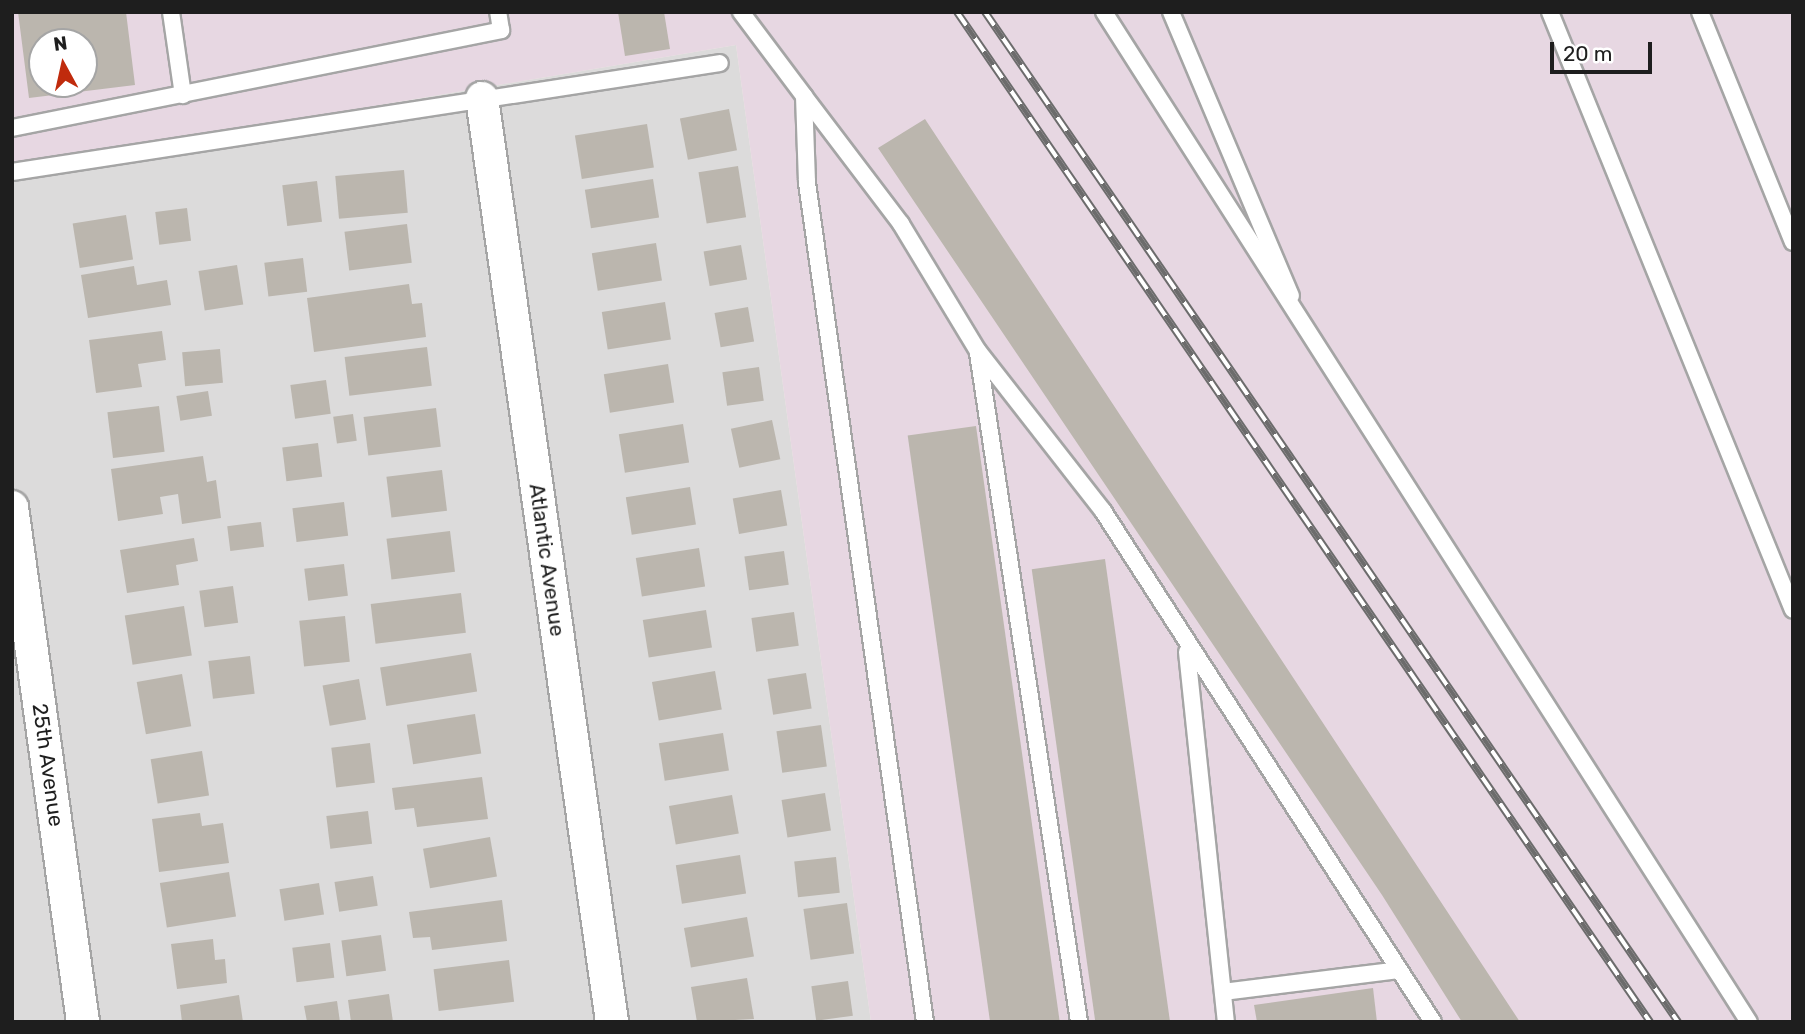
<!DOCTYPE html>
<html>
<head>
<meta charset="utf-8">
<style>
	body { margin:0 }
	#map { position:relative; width:1805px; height:1034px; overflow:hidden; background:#efede5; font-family:Rubik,sans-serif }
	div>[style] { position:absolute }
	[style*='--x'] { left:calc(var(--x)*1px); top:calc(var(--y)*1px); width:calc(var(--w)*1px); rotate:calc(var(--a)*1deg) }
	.residential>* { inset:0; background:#dcdbdb }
	.industrial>* { inset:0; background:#e7d7e2 }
	.building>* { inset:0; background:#bbb6ae; transform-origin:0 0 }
	.roads { filter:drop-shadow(2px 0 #a5a5a5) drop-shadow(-2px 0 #a5a5a5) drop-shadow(0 2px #a5a5a5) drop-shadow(0 -2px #a5a5a5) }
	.service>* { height:16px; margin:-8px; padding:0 8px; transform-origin:8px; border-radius:8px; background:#fff }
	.minor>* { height:32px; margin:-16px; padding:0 16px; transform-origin:16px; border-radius:16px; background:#fff }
	.rail>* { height:8px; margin-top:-4px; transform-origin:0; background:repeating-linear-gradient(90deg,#fff 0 16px,#6c6c6c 0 32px); box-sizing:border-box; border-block:2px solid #6c6c6c }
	span { translate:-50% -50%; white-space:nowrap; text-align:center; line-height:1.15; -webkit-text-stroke:7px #fff; paint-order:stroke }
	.street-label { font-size:21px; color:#1e1e1e }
	.frame { position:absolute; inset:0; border:14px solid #1e1e1e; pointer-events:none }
	.north { position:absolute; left:28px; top:28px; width:70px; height:70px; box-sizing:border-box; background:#fff; border:2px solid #a5a5a5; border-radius:50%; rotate:352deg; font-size:19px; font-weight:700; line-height:28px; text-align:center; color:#1e1e1e }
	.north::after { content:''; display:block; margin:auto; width:24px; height:32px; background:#c02b0d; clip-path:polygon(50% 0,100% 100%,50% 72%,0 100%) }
	.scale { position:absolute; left:1550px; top:42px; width:102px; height:32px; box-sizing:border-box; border:4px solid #1e1e1e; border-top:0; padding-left:9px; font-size:21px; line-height:24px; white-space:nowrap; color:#1e1e1e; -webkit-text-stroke:5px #fff; paint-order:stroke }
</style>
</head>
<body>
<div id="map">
	<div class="residential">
		<div style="clip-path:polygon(736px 45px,871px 1022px,12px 1022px,12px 167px)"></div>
	</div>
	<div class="industrial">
		<div style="clip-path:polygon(evenodd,12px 12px,1793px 12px,1793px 1022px,871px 1022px,736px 45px,12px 167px,12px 12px,42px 42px,84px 42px,84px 84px,42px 84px,42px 42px)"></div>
	</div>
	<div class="building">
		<div style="clip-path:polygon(evenodd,18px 12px,126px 12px,135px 85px,29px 98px,18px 12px,42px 42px,84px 42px,84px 84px,42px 84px,42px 42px)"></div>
		<div style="clip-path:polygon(618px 12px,664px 12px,670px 49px,625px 56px)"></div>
		<div style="left:729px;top:109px;width:42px;height:50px;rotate:79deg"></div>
		<div style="clip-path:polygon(925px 119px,1520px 1022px,1462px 1022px,1382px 895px,878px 148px)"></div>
		<div style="left:647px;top:124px;width:44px;height:73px;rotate:81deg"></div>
		<div style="left:738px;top:166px;width:52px;height:40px;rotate:81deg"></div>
		<div style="left:404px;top:170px;width:43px;height:69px;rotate:85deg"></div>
		<div style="left:653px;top:179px;width:39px;height:69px;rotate:81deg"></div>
		<div style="left:317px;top:181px;width:41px;height:35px;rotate:83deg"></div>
		<div style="left:187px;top:208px;width:33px;height:32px;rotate:83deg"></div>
		<div style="left:126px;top:215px;width:45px;height:54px;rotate:81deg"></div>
		<div style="left:407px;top:224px;width:39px;height:63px;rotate:83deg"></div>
		<div style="left:656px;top:243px;width:38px;height:65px;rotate:81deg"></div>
		<div style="left:741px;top:245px;width:35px;height:38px;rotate:80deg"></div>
		<div style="left:303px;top:258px;width:34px;height:39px;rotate:83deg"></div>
		<div style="left:237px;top:265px;width:40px;height:39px;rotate:81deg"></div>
		<div style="clip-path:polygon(134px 266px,137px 285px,167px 280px,171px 305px,88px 318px,81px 275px)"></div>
		<div style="clip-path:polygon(409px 284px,412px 304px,422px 303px,426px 337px,314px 352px,307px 298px)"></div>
		<div style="left:665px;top:302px;width:38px;height:64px;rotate:81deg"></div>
		<div style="left:748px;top:307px;width:35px;height:34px;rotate:80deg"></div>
		<div style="clip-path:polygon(162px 331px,166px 360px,138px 364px,142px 387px,96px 393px,89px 340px)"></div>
		<div style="left:427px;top:347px;width:39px;height:83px;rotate:83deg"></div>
		<div style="left:220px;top:349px;width:34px;height:38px;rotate:85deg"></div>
		<div style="left:668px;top:364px;width:39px;height:65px;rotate:81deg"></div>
		<div style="left:759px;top:367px;width:34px;height:37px;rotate:82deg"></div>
		<div style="left:326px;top:380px;width:34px;height:36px;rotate:82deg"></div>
		<div style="left:208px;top:391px;width:25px;height:32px;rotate:81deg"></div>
		<div style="left:159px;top:406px;width:46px;height:52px;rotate:83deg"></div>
		<div style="left:436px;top:408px;width:39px;height:73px;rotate:83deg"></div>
		<div style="left:353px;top:414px;width:27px;height:20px;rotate:82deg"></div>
		<div style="left:772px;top:420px;width:40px;height:42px;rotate:78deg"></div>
		<div style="left:683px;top:424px;width:39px;height:65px;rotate:81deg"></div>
		<div style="left:976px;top:426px;width:602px;height:69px;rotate:82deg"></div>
		<div style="left:318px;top:443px;width:34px;height:36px;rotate:83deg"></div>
		<div style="clip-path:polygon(203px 456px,207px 482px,216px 480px,221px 518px,182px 524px,178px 494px,160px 497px,163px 514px,118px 521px,111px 469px)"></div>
		<div style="left:442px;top:470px;width:41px;height:56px;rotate:83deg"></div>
		<div style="left:690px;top:487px;width:38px;height:65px;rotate:81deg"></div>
		<div style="left:781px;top:490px;width:36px;height:49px;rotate:80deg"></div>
		<div style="left:344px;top:502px;width:34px;height:52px;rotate:83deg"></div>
		<div style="left:261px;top:522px;width:25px;height:34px;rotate:83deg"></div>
		<div style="left:450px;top:531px;width:41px;height:64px;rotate:83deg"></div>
		<div style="clip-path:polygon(194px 538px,198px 561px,176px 565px,179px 585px,127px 593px,120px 550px)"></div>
		<div style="left:699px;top:548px;width:39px;height:64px;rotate:81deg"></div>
		<div style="left:784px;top:551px;width:34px;height:40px;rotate:82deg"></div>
		<div style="left:1105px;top:559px;width:467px;height:74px;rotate:82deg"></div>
		<div style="left:344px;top:564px;width:32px;height:40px;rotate:83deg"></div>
		<div style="left:233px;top:586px;width:37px;height:34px;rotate:82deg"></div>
		<div style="left:461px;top:593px;width:40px;height:91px;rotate:83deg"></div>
		<div style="left:184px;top:606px;width:50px;height:60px;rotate:81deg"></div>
		<div style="left:706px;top:610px;width:38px;height:64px;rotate:81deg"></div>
		<div style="left:794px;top:612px;width:34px;height:43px;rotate:82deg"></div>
		<div style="left:345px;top:616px;width:46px;height:46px;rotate:84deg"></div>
		<div style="left:471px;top:653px;width:39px;height:92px;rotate:81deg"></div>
		<div style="left:250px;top:656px;width:38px;height:42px;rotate:83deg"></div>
		<div style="left:715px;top:671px;width:39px;height:64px;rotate:80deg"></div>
		<div style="left:806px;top:673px;width:36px;height:39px;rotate:81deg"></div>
		<div style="left:182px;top:674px;width:53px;height:46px;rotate:80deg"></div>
		<div style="left:359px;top:679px;width:41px;height:37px;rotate:80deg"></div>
		<div style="left:475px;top:714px;width:40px;height:69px;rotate:81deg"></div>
		<div style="left:821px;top:725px;width:42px;height:45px;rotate:82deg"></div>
		<div style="left:723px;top:733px;width:38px;height:65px;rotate:81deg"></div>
		<div style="left:370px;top:743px;width:40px;height:39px;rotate:83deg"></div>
		<div style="left:202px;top:751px;width:45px;height:52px;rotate:81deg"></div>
		<div style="clip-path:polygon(482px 777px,488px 819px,417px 827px,414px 808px,395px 810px,392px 788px)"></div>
		<div style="left:825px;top:793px;width:38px;height:44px;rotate:81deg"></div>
		<div style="left:732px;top:795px;width:39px;height:64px;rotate:80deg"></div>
		<div style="left:368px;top:811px;width:33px;height:42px;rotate:83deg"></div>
		<div style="clip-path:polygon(200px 813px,202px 826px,223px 823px,229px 863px,159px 872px,152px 819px)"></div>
		<div style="left:490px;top:837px;width:40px;height:68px;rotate:80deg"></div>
		<div style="left:740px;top:855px;width:39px;height:65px;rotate:81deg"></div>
		<div style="left:836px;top:857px;width:36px;height:42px;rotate:84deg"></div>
		<div style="left:229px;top:872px;width:45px;height:70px;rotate:81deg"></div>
		<div style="left:373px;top:876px;width:30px;height:39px;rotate:81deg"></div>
		<div style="left:319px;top:883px;width:32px;height:40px;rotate:81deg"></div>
		<div style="clip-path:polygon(502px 900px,507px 941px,432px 950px,430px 937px,413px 938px,409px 912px)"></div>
		<div style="left:847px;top:903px;width:51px;height:44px;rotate:82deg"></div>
		<div style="left:747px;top:917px;width:40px;height:64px;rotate:80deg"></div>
		<div style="left:381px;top:935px;width:36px;height:40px;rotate:82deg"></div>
		<div style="clip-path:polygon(213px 939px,215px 960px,225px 959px,227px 983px,177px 989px,171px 944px)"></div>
		<div style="left:330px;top:943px;width:35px;height:38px;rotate:83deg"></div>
		<div style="left:509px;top:960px;width:42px;height:76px;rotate:83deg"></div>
		<div style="clip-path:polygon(747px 978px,754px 1019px,697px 1022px,691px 987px)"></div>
		<div style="left:848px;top:981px;width:35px;height:37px;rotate:82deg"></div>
		<div style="clip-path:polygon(1373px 988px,1377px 1022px,1257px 1022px,1254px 1005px)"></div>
		<div style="clip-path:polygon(389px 994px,393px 1022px,351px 1022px,348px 1000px)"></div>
		<div style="clip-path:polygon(239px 995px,243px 1022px,182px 1022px,180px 1005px)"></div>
		<div style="clip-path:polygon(337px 1001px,340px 1022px,307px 1022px,304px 1006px)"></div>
	</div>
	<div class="roads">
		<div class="service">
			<div style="--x:171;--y:12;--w:84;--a:81.8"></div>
			<div style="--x:741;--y:12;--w:105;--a:53.1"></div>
			<div style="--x:1104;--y:12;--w:1198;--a:57.44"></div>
			<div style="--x:1171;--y:12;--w:308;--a:67.1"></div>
			<div style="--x:1550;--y:12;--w:645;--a:67.89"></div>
			<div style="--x:1700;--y:12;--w:248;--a:68"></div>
			<div style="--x:12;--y:128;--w:499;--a:-11.3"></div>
			<div style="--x:501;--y:30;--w:18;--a:-99"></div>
			<div style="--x:12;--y:172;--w:716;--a:-8.75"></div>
			<div style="--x:978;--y:353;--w:677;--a:81.41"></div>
			<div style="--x:1187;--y:652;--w:372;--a:84"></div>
			<div style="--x:1223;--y:992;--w:177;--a:-7.1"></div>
			<div style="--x:925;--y:1022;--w:848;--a:-98"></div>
			<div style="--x:807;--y:182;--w:86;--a:-92"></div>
			<div style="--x:804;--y:96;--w:161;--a:52.8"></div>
			<div style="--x:901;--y:224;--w:149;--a:58.8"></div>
			<div style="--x:978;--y:351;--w:203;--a:52"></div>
			<div style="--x:1103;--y:511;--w:608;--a:57.15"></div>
		</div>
		<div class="minor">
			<div style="--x:482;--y:98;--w:933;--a:81.99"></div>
			<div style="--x:12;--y:507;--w:520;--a:82.15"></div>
		</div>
	</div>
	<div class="rail">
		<div style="--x:957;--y:12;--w:1225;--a:55.54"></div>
		<div style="--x:985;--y:12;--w:1225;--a:55.54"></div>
	</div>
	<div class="street-label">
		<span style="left:547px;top:560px;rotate:82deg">Atlantic Avenue</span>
		<span style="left:48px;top:765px;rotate:82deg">25th Avenue</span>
	</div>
	<div class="frame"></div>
	<div class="north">N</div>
	<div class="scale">20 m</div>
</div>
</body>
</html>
